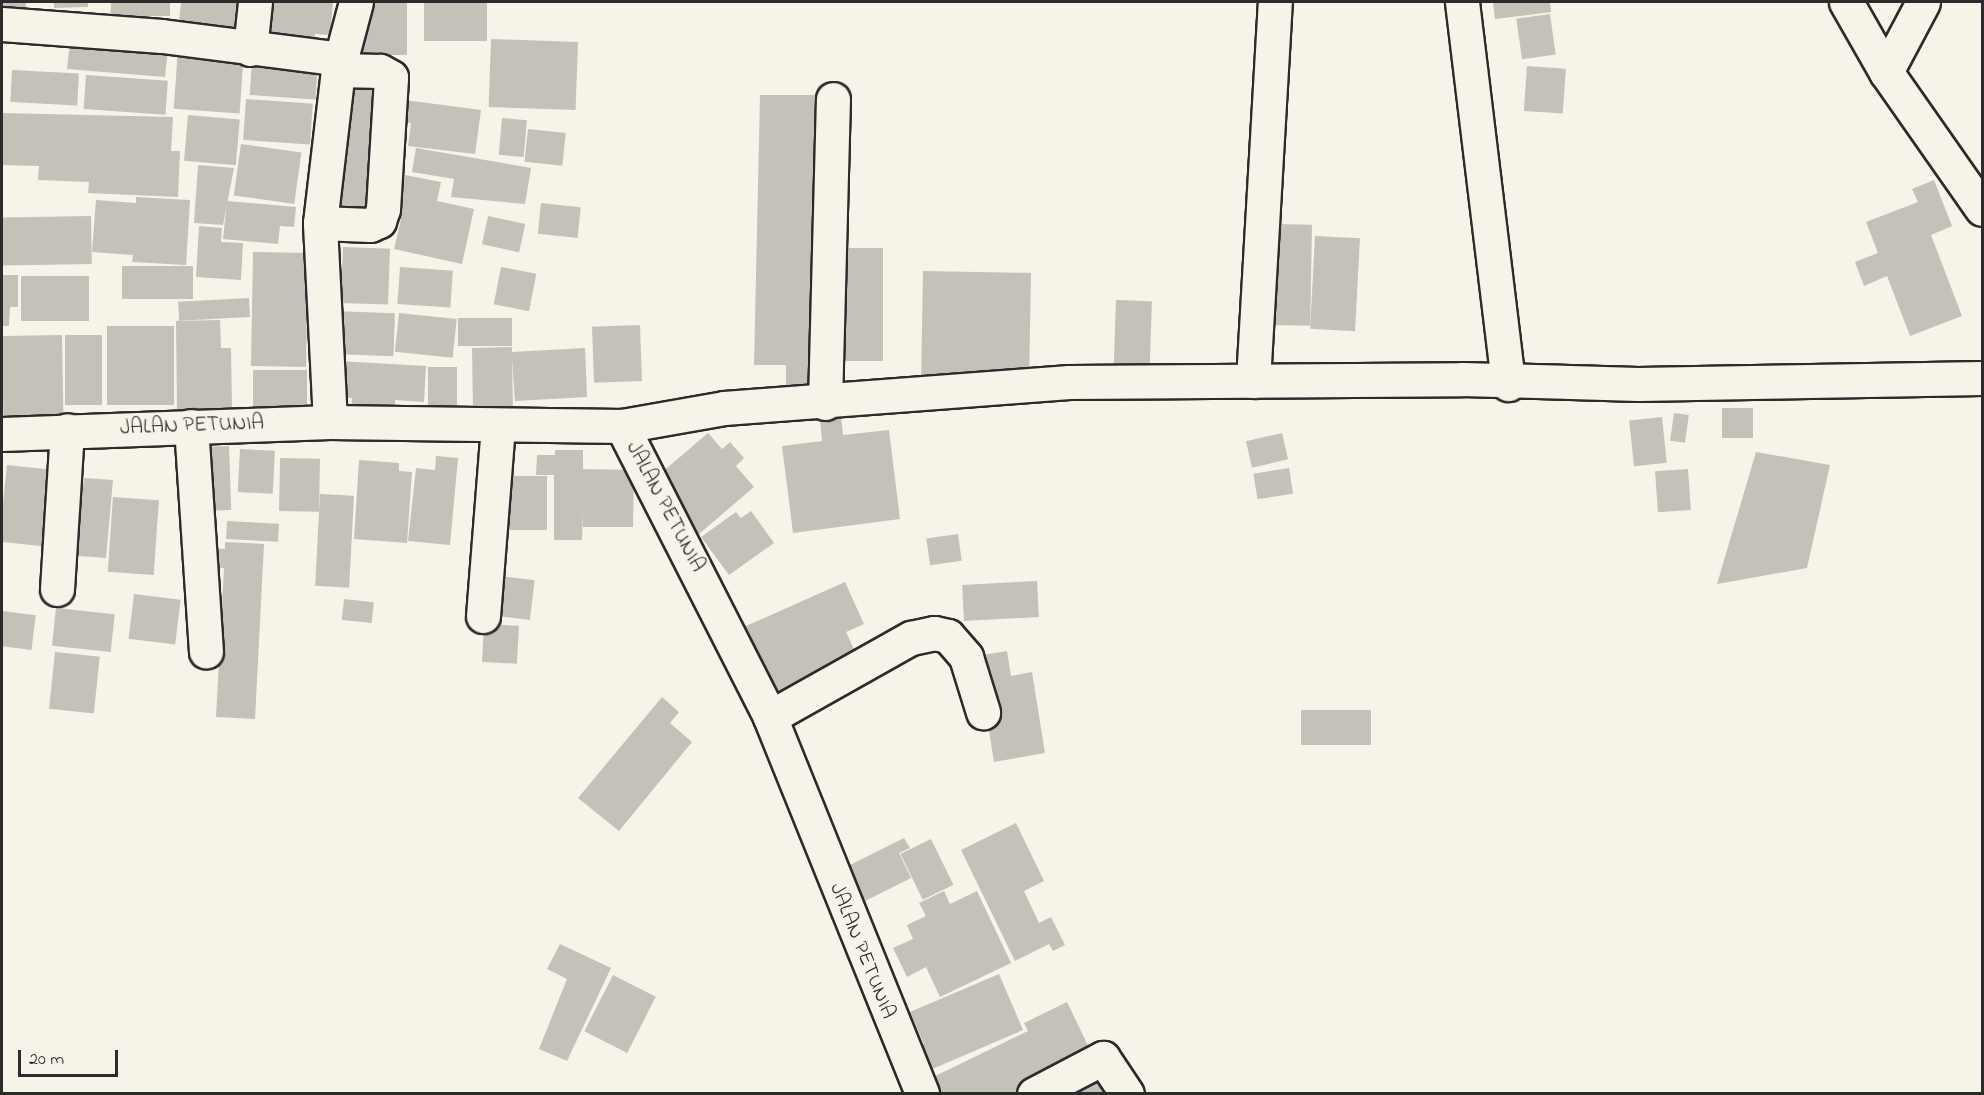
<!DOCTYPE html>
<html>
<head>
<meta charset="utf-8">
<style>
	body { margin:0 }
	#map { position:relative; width:1984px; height:1095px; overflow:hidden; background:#f7f3e8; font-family:"Indie Flower",sans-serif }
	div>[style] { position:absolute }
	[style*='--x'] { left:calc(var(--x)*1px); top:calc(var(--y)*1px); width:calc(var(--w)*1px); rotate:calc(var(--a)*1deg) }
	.building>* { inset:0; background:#c4c1b9; transform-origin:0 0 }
	.roads { filter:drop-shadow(2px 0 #2b2b2b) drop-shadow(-2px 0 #2b2b2b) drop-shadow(0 2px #2b2b2b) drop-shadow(0 -2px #2b2b2b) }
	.minor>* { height:33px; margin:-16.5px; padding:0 16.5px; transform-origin:16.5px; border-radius:16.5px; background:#f7f3e8 }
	span { translate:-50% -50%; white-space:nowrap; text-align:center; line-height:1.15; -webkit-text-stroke:4.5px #f7f3e8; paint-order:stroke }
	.street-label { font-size:21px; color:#2b2b2b }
	.frame { position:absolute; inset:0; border:3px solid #2b2b2b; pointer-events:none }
	.scale { position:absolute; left:18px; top:1050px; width:100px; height:27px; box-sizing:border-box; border:3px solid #2b2b2b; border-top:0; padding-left:8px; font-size:18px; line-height:21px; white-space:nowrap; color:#2b2b2b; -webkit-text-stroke:4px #f7f3e8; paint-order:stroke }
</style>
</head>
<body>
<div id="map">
	<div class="building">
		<div style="left:2px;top:2px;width:24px;height:11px"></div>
		<div style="clip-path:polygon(54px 2px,88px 2px,88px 7px,54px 8px)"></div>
		<div style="clip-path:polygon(111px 2px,170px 2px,170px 16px,151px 16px,151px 28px,110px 27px)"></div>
		<div style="clip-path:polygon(181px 2px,247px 2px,244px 38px,178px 32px)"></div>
		<div style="clip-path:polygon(260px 2px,333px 2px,330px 35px,315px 34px,314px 51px,257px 47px)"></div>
		<div style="left:360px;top:2px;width:47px;height:53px"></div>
		<div style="left:424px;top:2px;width:63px;height:39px"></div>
		<div style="clip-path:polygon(1493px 2px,1550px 2px,1551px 12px,1495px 19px)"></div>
		<div style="left:1550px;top:14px;width:41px;height:34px;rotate:82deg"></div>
		<div style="clip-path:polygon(169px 39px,165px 77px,67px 69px,70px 43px)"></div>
		<div style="left:491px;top:39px;width:87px;height:68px;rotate:2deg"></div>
		<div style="left:178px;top:48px;width:66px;height:61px;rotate:4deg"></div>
		<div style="left:252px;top:61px;width:66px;height:34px;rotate:4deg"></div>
		<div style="left:1527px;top:66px;width:39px;height:45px;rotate:4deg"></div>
		<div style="left:12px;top:70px;width:67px;height:32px;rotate:3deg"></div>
		<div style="left:86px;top:75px;width:82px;height:34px;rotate:4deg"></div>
		<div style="left:339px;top:78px;width:51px;height:134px;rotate:4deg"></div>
		<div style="clip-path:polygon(760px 95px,815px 95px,808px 388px,786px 388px,786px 365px,754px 365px)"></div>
		<div style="left:246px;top:99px;width:67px;height:41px;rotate:4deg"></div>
		<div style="clip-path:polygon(397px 99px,481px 110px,475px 154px,408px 146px,411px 123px,395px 121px)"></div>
		<div style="clip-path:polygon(2px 113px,173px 117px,171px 151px,180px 151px,178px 197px,88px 193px,89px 182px,38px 180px,39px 166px,2px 165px)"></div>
		<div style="left:188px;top:115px;width:52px;height:46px;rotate:5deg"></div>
		<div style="left:502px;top:118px;width:25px;height:37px;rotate:5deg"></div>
		<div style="left:528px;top:129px;width:38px;height:33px;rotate:6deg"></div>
		<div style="left:241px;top:144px;width:61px;height:52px;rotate:8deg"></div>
		<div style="clip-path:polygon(416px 148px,531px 168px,525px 204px,451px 197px,454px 179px,412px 172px)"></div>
		<div style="clip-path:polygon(198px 165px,234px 168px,223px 225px,194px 223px)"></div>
		<div style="clip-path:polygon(395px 173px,441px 182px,437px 201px,474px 209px,462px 264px,394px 249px,401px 219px,386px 216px)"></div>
		<div style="clip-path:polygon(1934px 180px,1952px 226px,1931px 235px,1962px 316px,1910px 336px,1887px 276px,1864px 286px,1855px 262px,1878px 253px,1866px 222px,1918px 202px,1912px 189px)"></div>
		<div style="clip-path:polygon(136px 197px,190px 200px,186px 265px,132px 262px,133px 255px,92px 252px,96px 200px,136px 203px)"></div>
		<div style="clip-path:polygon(227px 201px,296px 207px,294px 227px,280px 226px,278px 244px,223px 239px)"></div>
		<div style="left:541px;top:203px;width:40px;height:31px;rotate:6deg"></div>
		<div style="left:91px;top:216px;width:48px;height:89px;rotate:89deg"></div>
		<div style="left:488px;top:216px;width:38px;height:29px;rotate:12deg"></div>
		<div style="left:1272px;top:224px;width:40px;height:101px;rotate:1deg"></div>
		<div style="clip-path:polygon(199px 226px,222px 228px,221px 242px,243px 243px,241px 280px,196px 277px)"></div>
		<div style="left:1315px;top:236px;width:45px;height:93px;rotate:3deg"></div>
		<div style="left:343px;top:247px;width:47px;height:56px;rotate:2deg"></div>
		<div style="left:839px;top:248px;width:44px;height:113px"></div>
		<div style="left:253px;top:252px;width:55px;height:114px;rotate:1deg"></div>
		<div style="left:122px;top:266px;width:71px;height:33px"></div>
		<div style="left:400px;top:267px;width:53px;height:37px;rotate:4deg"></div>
		<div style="left:501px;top:267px;width:36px;height:38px;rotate:11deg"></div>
		<div style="left:923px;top:271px;width:108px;height:104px;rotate:1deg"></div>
		<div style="clip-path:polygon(2px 275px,18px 275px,18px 307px,10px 307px,9px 326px,2px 326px)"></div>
		<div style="left:89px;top:276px;width:45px;height:68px;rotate:90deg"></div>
		<div style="left:249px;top:298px;width:19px;height:71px;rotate:87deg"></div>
		<div style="left:1116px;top:300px;width:36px;height:64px;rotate:2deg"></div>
		<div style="left:333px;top:311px;width:62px;height:43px;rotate:2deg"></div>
		<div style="left:399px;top:313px;width:58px;height:39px;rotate:6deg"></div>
		<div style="left:458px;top:318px;width:54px;height:28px"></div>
		<div style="clip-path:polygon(220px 320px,221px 348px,231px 348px,232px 408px,177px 409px,176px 321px)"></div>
		<div style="left:640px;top:325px;width:56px;height:48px;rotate:88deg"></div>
		<div style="left:174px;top:326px;width:79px;height:67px;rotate:90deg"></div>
		<div style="left:62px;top:335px;width:82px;height:60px;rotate:89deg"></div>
		<div style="left:65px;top:335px;width:37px;height:70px"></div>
		<div style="clip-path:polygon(512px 347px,512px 352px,585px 348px,587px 397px,515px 401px,512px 359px,513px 411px,473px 411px,472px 348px)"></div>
		<div style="clip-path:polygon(337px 361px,426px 366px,424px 402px,395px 400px,395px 415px,351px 413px,352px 398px,335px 397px)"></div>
		<div style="left:428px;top:367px;width:29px;height:42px"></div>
		<div style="left:253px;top:370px;width:54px;height:41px"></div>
		<div style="left:1722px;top:408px;width:31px;height:30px"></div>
		<div style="left:1674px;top:413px;width:15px;height:28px;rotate:8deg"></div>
		<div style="clip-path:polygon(841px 416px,843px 435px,889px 430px,900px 519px,793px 533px,782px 446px,822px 441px,820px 419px)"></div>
		<div style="left:1662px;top:417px;width:46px;height:33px;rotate:84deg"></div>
		<div style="clip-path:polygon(708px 433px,722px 449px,730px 442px,744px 458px,736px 466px,754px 487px,699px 534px,653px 480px)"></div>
		<div style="left:1282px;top:433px;width:27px;height:37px;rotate:77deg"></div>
		<div style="left:229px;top:446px;width:64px;height:34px;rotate:88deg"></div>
		<div style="left:240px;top:449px;width:35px;height:43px;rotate:3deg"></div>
		<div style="clip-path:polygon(555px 450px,583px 450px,583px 469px,634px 470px,633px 527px,583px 527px,583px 511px,582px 540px,554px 540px,554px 475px,536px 475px,537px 455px,555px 455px)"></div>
		<div style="clip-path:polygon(1756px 452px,1830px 465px,1807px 568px,1717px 584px)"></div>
		<div style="clip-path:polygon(436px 456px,458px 458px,450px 545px,408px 541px,416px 468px,435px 470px)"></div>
		<div style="left:280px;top:458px;width:40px;height:53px;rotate:1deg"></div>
		<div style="clip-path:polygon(359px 460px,399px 463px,399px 471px,412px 472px,407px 543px,354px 539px)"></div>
		<div style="left:7px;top:465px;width:47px;height:77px;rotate:6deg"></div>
		<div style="left:1289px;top:468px;width:26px;height:36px;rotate:81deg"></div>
		<div style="left:1688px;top:469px;width:41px;height:33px;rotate:86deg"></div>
		<div style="left:505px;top:476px;width:42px;height:54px"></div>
		<div style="clip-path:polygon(84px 478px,113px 480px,106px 558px,66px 555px,71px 488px,83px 488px)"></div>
		<div style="left:320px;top:494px;width:34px;height:92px;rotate:3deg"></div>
		<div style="left:113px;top:497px;width:46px;height:75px;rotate:4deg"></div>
		<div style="clip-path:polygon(751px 511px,774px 543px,729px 575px,701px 537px,736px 512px,741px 518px)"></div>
		<div style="left:227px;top:521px;width:52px;height:18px;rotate:3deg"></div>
		<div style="left:958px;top:534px;width:27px;height:32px;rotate:82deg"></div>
		<div style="clip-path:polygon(225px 542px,264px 544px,255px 719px,216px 717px,224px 568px,206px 567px,208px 548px,225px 549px)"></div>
		<div style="left:492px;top:575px;width:43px;height:40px;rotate:7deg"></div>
		<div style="left:1037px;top:581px;width:36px;height:75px;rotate:87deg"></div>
		<div style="clip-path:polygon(845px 582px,864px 624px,846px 632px,861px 664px,770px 705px,737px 630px)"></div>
		<div style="left:134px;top:594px;width:47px;height:45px;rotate:7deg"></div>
		<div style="left:344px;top:599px;width:30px;height:21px;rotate:6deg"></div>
		<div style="left:56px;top:608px;width:59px;height:38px;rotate:6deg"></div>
		<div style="left:2px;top:611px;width:34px;height:35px;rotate:7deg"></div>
		<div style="left:484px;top:624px;width:35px;height:38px;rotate:3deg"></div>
		<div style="clip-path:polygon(1007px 651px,1011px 676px,1032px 672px,1045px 753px,994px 762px,977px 656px)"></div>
		<div style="left:55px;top:652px;width:45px;height:57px;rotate:6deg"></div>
		<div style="clip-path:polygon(662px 697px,679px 712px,670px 723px,692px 742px,619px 831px,578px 798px)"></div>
		<div style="left:1301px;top:710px;width:70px;height:35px"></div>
		<div style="clip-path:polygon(1016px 823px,1044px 881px,1024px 891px,1039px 923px,1051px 917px,1065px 945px,1053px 951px,1049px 944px,1015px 961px,961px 850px)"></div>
		<div style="clip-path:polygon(904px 838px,910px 848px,899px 853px,911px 878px,859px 904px,842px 869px)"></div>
		<div style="left:931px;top:839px;width:51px;height:34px;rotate:64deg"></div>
		<div style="clip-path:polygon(944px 891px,950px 904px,977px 891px,1011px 963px,940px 997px,926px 967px,907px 977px,893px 948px,913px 939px,907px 925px,926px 916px,919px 903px)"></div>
		<div style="clip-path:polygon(560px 944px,611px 968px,567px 1061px,539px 1049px,567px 979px,547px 969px)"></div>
		<div style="clip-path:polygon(999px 974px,1023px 1030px,916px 1076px,906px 1051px,924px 1044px,910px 1012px)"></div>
		<div style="left:613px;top:975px;width:48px;height:63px;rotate:27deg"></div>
		<div style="clip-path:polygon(1067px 1002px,1093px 1056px,1016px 1094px,931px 1094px,925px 1081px,1028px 1031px,1024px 1023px)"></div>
		<div style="clip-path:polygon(1101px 1079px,1108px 1094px,1071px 1094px)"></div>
	</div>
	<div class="roads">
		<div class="minor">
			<div style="--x:1462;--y:2;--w:385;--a:83.1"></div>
			<div style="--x:1846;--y:2;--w:81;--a:60.3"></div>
			<div style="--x:1886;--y:72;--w:167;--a:55"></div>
			<div style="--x:2;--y:24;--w:160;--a:4.3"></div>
			<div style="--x:162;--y:36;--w:180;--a:7.3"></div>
			<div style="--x:250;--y:49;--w:47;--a:-83.9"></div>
			<div style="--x:1886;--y:72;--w:79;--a:-62.1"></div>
			<div style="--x:320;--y:223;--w:50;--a:2.3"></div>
			<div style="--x:370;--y:225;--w:10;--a:-24"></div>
			<div style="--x:379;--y:221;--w:13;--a:-72"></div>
			<div style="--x:383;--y:209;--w:132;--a:-86.5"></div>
			<div style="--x:391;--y:77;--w:13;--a:-151"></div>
			<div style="--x:380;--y:71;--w:42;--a:-178.6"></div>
			<div style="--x:1253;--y:381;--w:380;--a:-86.7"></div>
			<div style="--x:825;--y:403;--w:304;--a:-88.5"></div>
			<div style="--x:330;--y:422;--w:199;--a:-92.9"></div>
			<div style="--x:320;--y:223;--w:154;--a:-83.3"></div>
			<div style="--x:338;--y:70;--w:70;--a:-75.2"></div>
			<div style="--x:191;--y:426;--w:226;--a:86.2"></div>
			<div style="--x:622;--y:426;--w:104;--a:-10"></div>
			<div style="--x:724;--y:408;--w:346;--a:-4.3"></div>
			<div style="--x:1069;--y:382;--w:393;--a:-0.4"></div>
			<div style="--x:1462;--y:379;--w:176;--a:1.6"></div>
			<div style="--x:1638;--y:384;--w:344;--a:-1"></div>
			<div style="--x:2;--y:434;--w:328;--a:-2.1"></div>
			<div style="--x:330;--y:422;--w:292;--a:0.8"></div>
			<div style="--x:622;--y:426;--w:326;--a:63"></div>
			<div style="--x:770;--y:717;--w:406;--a:68"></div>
			<div style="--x:57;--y:589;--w:159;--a:-86.4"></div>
			<div style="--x:483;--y:616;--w:190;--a:-85.5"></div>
			<div style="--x:770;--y:717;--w:162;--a:-29.3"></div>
			<div style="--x:911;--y:638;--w:24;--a:-12"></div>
			<div style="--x:934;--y:633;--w:14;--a:12"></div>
			<div style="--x:948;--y:636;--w:28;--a:49"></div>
			<div style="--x:966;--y:657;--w:58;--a:72.8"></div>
			<div style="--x:1034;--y:1094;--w:78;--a:-27.6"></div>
			<div style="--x:1103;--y:1058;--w:43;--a:56.3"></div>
		</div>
	</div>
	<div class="street-label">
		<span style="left:192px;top:426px;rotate:-2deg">JALAN PETUNIA</span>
		<span style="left:665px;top:507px;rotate:62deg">JALAN PETUNIA</span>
		<span style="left:862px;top:951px;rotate:68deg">JALAN PETUNIA</span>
	</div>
	<div class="frame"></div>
	<div class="scale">20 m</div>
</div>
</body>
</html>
